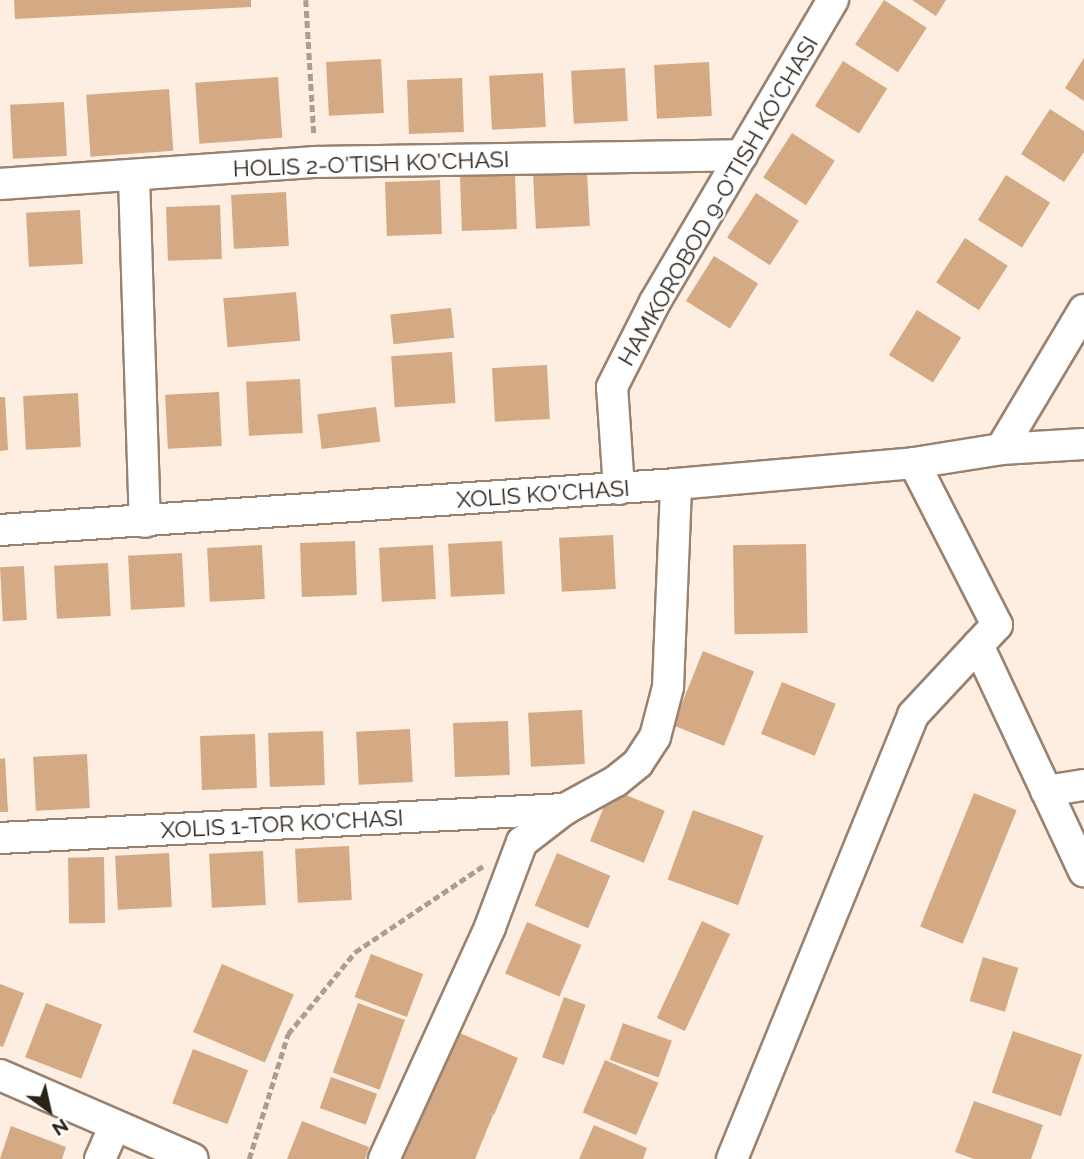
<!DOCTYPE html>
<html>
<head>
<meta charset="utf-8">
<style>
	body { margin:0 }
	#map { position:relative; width:1084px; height:1159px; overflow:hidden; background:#fdeee1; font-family:Raleway,sans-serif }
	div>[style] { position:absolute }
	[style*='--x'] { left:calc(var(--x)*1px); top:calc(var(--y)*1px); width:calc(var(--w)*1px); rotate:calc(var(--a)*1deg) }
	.building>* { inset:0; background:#d3aa84; transform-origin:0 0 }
	.path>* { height:4.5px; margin-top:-2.25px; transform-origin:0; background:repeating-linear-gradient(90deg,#aa9e93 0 7px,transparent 0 10.5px) }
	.roads { filter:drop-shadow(2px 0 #99826f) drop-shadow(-2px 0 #99826f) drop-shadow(0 2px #99826f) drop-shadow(0 -2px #99826f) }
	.minor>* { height:30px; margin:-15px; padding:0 15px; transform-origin:15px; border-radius:15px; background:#fff }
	span { translate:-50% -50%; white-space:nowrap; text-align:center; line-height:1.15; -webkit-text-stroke:5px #fefefe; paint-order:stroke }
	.street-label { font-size:23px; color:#2a2119 }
	.north { position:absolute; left:14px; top:1075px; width:70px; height:70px; -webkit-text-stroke:5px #fefefe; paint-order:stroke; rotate:147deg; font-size:19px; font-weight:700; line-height:28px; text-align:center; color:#2a2119 }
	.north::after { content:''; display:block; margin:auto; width:24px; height:32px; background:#2a2119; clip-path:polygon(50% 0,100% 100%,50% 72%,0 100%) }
</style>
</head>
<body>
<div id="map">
	<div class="building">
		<div style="clip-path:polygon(14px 0,251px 0,251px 7px,15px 19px)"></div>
		<div style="left:884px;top:0;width:51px;height:53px;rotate:33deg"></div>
		<div style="clip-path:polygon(912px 0,946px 0,936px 16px)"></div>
		<div style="clip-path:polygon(1084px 58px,1084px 101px,1065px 88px)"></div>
		<div style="left:381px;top:59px;width:54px;height:55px;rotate:87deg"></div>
		<div style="left:843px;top:61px;width:52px;height:53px;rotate:32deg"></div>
		<div style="left:709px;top:62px;width:54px;height:55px;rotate:87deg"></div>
		<div style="left:625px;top:68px;width:53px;height:54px;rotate:87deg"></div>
		<div style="left:543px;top:73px;width:54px;height:54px;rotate:87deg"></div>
		<div style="left:278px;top:77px;width:61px;height:83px;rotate:86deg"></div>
		<div style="left:462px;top:78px;width:54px;height:55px;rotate:88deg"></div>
		<div style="left:169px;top:89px;width:62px;height:83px;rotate:86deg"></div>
		<div style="left:64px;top:102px;width:54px;height:54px;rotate:87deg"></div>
		<div style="clip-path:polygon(1050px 109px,1084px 131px,1084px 152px,1064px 182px,1021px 154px)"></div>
		<div style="left:792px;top:133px;width:51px;height:53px;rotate:33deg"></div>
		<div style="left:587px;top:172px;width:54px;height:54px;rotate:87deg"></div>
		<div style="left:515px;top:175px;width:54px;height:55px;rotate:88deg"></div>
		<div style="left:1006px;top:175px;width:52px;height:53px;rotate:32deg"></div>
		<div style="left:440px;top:180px;width:54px;height:55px;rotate:88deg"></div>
		<div style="left:286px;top:192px;width:54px;height:55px;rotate:87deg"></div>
		<div style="left:756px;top:193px;width:51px;height:53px;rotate:33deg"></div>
		<div style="left:220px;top:205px;width:54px;height:54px;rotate:88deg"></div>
		<div style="left:80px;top:210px;width:54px;height:54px;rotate:87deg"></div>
		<div style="left:965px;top:238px;width:51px;height:53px;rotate:33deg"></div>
		<div style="left:714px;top:256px;width:52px;height:53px;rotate:32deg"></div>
		<div style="left:296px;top:292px;width:49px;height:73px;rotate:85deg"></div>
		<div style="left:451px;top:308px;width:30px;height:61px;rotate:84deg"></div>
		<div style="left:917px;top:310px;width:52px;height:53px;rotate:32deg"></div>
		<div style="left:452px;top:352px;width:51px;height:61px;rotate:86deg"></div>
		<div style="left:547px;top:365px;width:54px;height:55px;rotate:87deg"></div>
		<div style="left:300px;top:379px;width:54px;height:54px;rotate:87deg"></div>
		<div style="left:219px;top:392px;width:54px;height:54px;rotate:87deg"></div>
		<div style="left:78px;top:393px;width:54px;height:55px;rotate:87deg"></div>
		<div style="clip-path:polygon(0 397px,5px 397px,8px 450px,0 451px)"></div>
		<div style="left:376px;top:407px;width:35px;height:59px;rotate:83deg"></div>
		<div style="left:613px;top:535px;width:54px;height:54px;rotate:87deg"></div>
		<div style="left:355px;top:541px;width:54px;height:55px;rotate:88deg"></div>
		<div style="left:502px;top:541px;width:53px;height:54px;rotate:87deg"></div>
		<div style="left:806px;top:544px;width:89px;height:73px;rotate:89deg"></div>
		<div style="left:262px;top:545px;width:54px;height:55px;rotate:87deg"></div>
		<div style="left:433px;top:545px;width:54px;height:54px;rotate:87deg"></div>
		<div style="left:182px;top:553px;width:54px;height:54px;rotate:87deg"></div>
		<div style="left:108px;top:563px;width:53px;height:54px;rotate:87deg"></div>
		<div style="left:24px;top:566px;width:54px;height:24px;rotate:87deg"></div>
		<div style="left:703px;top:651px;width:55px;height:80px;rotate:22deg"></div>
		<div style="left:782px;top:682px;width:58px;height:56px;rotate:22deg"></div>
		<div style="left:582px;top:710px;width:54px;height:54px;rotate:87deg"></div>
		<div style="left:508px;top:721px;width:54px;height:55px;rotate:88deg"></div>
		<div style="left:410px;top:729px;width:53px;height:54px;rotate:87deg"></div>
		<div style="left:323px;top:731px;width:54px;height:55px;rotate:88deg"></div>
		<div style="left:255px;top:734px;width:54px;height:55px;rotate:88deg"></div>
		<div style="left:87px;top:754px;width:54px;height:54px;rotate:87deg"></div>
		<div style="clip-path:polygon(5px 758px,8px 812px,0 812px,0 759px)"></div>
		<div style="left:611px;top:789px;width:58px;height:56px;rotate:22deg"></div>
		<div style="left:974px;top:793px;width:46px;height:144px;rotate:22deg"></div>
		<div style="left:693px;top:810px;width:75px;height:74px;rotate:20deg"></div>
		<div style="left:349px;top:846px;width:54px;height:54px;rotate:87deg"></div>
		<div style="left:263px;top:851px;width:54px;height:54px;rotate:87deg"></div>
		<div style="left:169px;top:853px;width:54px;height:54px;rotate:87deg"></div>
		<div style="left:557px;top:853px;width:58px;height:57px;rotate:23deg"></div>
		<div style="left:104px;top:857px;width:66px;height:36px;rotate:89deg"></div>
		<div style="left:702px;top:921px;width:31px;height:107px;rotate:25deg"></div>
		<div style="left:527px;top:922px;width:59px;height:56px;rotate:23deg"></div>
		<div style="left:371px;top:954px;width:56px;height:46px;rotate:21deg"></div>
		<div style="left:983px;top:957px;width:37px;height:46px;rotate:17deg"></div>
		<div style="left:222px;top:964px;width:78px;height:74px;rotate:23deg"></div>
		<div style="clip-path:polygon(0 984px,24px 993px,3px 1047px,0 1046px)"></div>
		<div style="left:564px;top:997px;width:23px;height:64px;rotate:20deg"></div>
		<div style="left:46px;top:1003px;width:60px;height:58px;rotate:21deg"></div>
		<div style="left:358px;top:1003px;width:50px;height:74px;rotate:20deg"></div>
		<div style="left:623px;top:1023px;width:52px;height:39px;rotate:20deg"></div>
		<div style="clip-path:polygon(448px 1028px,518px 1058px,494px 1115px,485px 1111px,493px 1115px,475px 1159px,393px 1159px)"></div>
		<div style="left:1013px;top:1031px;width:73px;height:65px;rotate:19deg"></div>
		<div style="left:193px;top:1049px;width:59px;height:58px;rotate:21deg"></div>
		<div style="left:605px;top:1060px;width:58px;height:57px;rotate:23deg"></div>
		<div style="left:331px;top:1077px;width:49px;height:33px;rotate:20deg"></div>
		<div style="clip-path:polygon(974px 1101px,1043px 1125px,1031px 1159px,974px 1159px,955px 1152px)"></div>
		<div style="clip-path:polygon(302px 1121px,369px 1147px,365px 1159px,287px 1159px)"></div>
		<div style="clip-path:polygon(594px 1125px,647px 1148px,643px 1159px,579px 1159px)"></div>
		<div style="clip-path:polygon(11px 1126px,66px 1147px,62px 1159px,0 1159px)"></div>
	</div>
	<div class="path">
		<div style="--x:306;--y:0;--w:135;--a:86.6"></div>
		<div style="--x:249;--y:1159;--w:131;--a:-72.7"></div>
		<div style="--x:288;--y:1034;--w:106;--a:-50.7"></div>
		<div style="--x:355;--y:952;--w:154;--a:-33.9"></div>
	</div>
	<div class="roads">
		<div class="minor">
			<div style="--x:134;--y:177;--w:345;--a:88.2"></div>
			<div style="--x:0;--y:184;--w:316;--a:-4"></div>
			<div style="--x:315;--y:162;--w:427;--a:-0.9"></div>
			<div style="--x:1001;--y:449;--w:162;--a:-59.2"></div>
			<div style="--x:619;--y:489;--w:102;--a:-93.9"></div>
			<div style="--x:612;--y:387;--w:95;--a:-63.2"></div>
			<div style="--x:655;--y:302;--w:351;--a:-59.5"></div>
			<div style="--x:0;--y:530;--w:678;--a:-3.89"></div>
			<div style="--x:676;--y:484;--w:239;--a:-5"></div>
			<div style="--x:914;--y:463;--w:88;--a:-9.1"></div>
			<div style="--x:1001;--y:449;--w:83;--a:-3.4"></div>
			<div style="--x:978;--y:645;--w:250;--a:64.9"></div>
			<div style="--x:1046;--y:791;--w:38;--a:-9"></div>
			<div style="--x:0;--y:838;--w:566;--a:-2.94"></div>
			<div style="--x:0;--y:1075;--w:210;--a:23.5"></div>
			<div style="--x:100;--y:1159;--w:36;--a:-66"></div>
			<div style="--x:384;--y:1159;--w:255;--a:-65.4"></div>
			<div style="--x:490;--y:927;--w:91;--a:-69.4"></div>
			<div style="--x:522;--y:842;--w:54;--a:-37.5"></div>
			<div style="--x:565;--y:809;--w:58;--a:-28.8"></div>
			<div style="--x:616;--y:781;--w:28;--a:-39"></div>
			<div style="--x:638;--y:763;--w:31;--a:-57"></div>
			<div style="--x:655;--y:737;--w:52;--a:-75.4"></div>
			<div style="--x:668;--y:687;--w:203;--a:-87.7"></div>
			<div style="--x:732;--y:1159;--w:479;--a:-67.8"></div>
			<div style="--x:913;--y:715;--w:123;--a:-47"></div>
			<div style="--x:997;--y:625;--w:182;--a:-117.1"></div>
		</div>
	</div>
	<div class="street-label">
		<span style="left:371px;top:164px;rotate:-2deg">HOLIS 2-O'TISH KO'CHASI</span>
		<span style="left:718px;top:201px;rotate:-60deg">HAMKOROBOD 9-O'TISH KO'CHASI</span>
		<span style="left:543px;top:494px;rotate:-4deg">XOLIS KO'CHASI</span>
		<span style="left:282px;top:824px;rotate:-3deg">XOLIS 1-TOR KO'CHASI</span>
	</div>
	<div class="north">N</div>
</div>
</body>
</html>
